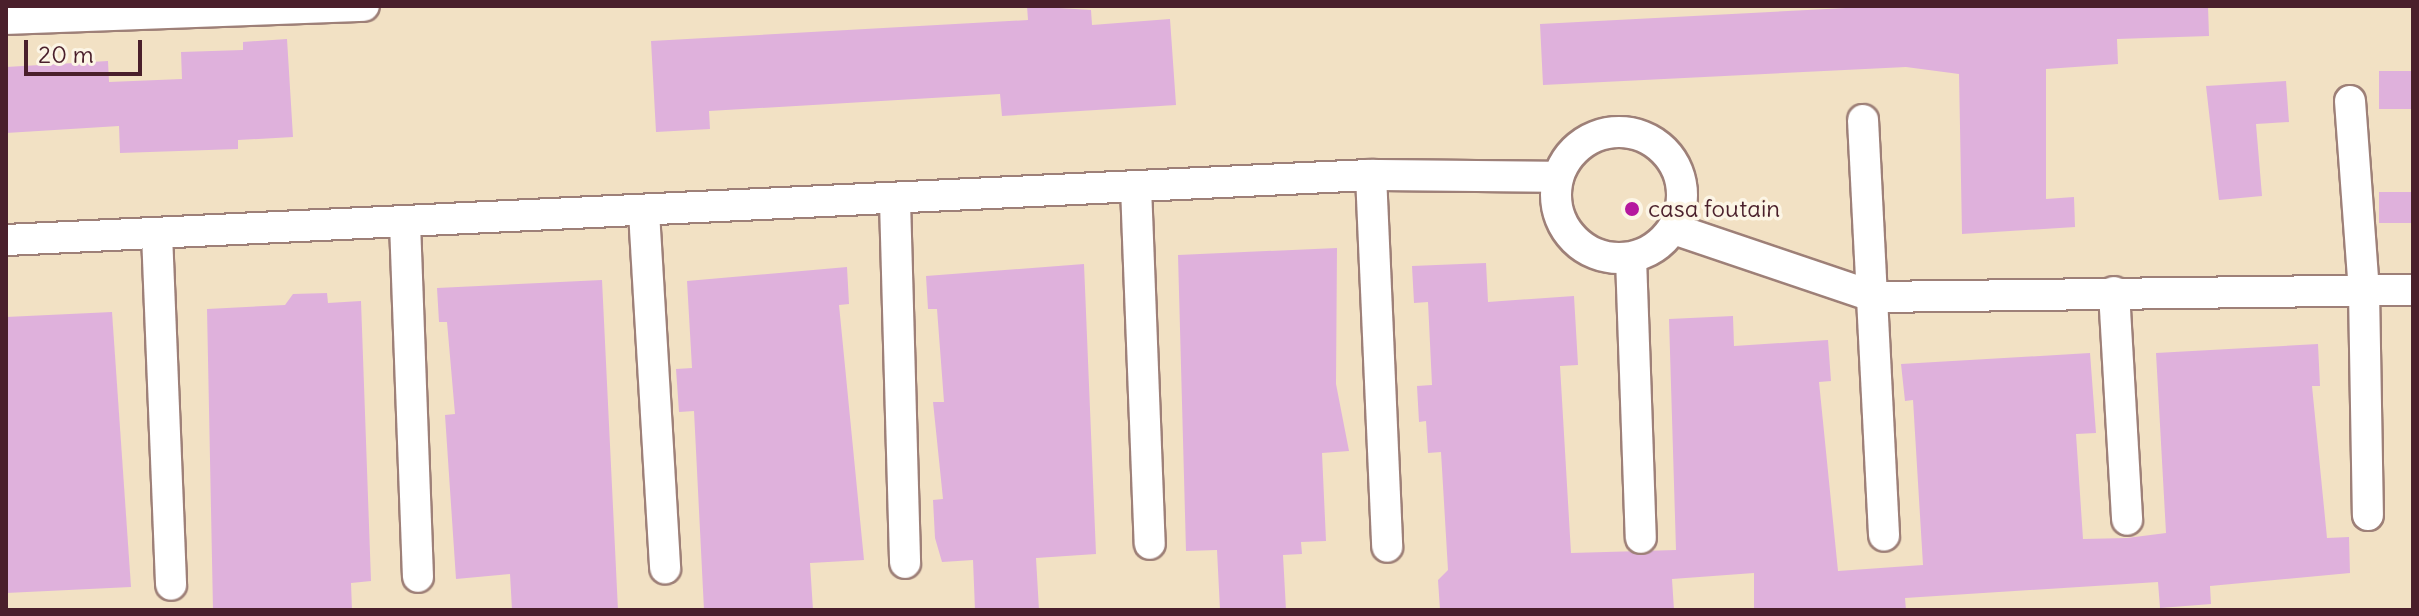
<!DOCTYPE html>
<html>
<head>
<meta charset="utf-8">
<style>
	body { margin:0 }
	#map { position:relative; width:2419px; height:616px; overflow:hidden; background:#f2e1c4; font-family:Delius,sans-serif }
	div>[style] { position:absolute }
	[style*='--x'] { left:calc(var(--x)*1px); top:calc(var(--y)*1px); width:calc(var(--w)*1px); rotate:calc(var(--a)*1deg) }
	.building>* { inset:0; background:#dfb1dc; transform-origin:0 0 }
	.roads { filter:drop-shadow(2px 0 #9e8078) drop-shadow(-2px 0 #9e8078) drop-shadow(0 2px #9e8078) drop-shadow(0 -2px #9e8078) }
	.street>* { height:30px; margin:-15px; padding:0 15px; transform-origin:15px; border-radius:15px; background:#fff }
	.street>.ring { margin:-15px; padding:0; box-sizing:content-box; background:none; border:30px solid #fff; border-radius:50% }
	.dots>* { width:22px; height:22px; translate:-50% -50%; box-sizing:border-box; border:4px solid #fcf5e5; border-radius:50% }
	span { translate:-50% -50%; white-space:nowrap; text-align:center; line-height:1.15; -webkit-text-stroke:7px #fcf5e5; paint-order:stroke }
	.poi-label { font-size:24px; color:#4a1f2b }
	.left { translate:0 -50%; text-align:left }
	.frame { position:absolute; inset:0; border:8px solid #4a1f2b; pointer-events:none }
	.scale { position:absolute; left:24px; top:40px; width:118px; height:36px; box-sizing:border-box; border:4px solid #4a1f2b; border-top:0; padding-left:10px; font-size:24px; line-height:28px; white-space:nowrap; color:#4a1f2b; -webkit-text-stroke:6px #fcf5e5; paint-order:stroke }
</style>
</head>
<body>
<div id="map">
	<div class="building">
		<div style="clip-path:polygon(1027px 6px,1091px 10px,1092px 25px,1170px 19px,1176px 105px,1002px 116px,1000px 94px,709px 111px,710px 129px,656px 132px,651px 41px,1028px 20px)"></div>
		<div style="clip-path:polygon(1885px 6px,2208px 6px,2209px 36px,2117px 39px,2118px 64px,2046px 69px,2046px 199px,2074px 197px,2075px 227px,1962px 234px,1959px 74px,1906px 67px,1543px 85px,1540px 24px)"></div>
		<div style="clip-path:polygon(287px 39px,293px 137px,238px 140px,238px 149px,120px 153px,119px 126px,6px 133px,6px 67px,108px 61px,109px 82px,182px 79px,181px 52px,243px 50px,243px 42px)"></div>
		<div style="left:2413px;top:71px;width:38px;height:34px;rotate:90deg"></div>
		<div style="clip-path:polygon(2286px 81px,2289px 122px,2256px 124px,2262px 196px,2219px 200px,2206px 86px)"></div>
		<div style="left:2413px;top:192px;width:31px;height:34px;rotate:90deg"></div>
		<div style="clip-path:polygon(1337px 248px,1336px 384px,1349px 451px,1322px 453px,1326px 541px,1301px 542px,1302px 554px,1283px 555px,1286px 610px,1220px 610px,1217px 550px,1186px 551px,1178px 255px)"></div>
		<div style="clip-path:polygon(1486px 263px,1488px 302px,1574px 296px,1578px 365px,1560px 366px,1571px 553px,1676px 550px,1669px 319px,1733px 316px,1734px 346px,1828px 340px,1831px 381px,1819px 382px,1838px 571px,1923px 565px,1913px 400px,1905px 401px,1901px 364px,2090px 353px,2096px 433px,2076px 434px,2083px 539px,2127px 538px,2166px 533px,2156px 353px,2318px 344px,2320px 386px,2312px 386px,2327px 538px,2349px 537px,2350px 573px,2210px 586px,2211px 604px,2160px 608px,2158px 582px,1905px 598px,1906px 610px,1754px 610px,1754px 573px,1672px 579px,1674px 610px,1440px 610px,1438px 580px,1448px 570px,1441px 452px,1428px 453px,1426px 421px,1419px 422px,1417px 386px,1432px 385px,1428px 302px,1414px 303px,1412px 266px)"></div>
		<div style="clip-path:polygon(1084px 264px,1096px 554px,1036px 558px,1039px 610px,975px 610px,973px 560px,942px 562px,935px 538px,933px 500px,943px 499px,933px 402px,944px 402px,937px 309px,928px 309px,926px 276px)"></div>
		<div style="clip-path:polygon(847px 267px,849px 304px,839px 305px,864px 560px,810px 563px,813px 610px,704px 610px,694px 411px,679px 412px,676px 369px,692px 368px,687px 281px)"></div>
		<div style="clip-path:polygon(602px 280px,618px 610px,512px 610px,510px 574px,456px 579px,445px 415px,455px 414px,447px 322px,439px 322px,437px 288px)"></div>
		<div style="clip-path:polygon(327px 293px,328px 303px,361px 301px,371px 581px,351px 583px,352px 610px,213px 610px,207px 309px,285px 305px,293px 294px)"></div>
		<div style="clip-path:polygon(112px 312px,131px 587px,6px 593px,6px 317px)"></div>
	</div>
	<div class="roads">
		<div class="street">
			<div style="--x:6;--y:19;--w:358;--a:-2.1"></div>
			<div style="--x:2350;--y:101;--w:191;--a:85.8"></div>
			<div style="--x:2364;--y:291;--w:224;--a:89"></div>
			<div style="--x:1863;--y:120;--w:416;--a:87.1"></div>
			<div class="ring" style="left:1556px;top:132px;width:96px;height:96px"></div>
			<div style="--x:1371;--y:175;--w:372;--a:87.5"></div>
			<div style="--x:1136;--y:187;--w:357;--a:87.8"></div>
			<div style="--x:895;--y:201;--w:362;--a:88.4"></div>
			<div style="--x:644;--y:212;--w:357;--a:86.6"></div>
			<div style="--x:405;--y:223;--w:354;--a:87.9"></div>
			<div style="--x:1674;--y:229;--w:212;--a:18.7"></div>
			<div style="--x:1875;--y:297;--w:538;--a:-0.75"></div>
			<div style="--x:157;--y:234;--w:351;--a:87.7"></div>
			<div style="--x:6;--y:240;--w:1367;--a:-2.73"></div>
			<div style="--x:1371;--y:175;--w:187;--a:0.6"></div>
			<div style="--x:1631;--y:258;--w:280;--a:88"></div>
			<div style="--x:2114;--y:292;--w:228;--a:86.7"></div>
		</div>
	</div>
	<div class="dots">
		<div style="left:1632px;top:209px;background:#b5179e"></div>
	</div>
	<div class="poi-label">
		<span class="left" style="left:1648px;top:209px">casa foutain</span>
	</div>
	<div class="frame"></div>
	<div class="scale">20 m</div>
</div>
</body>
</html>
